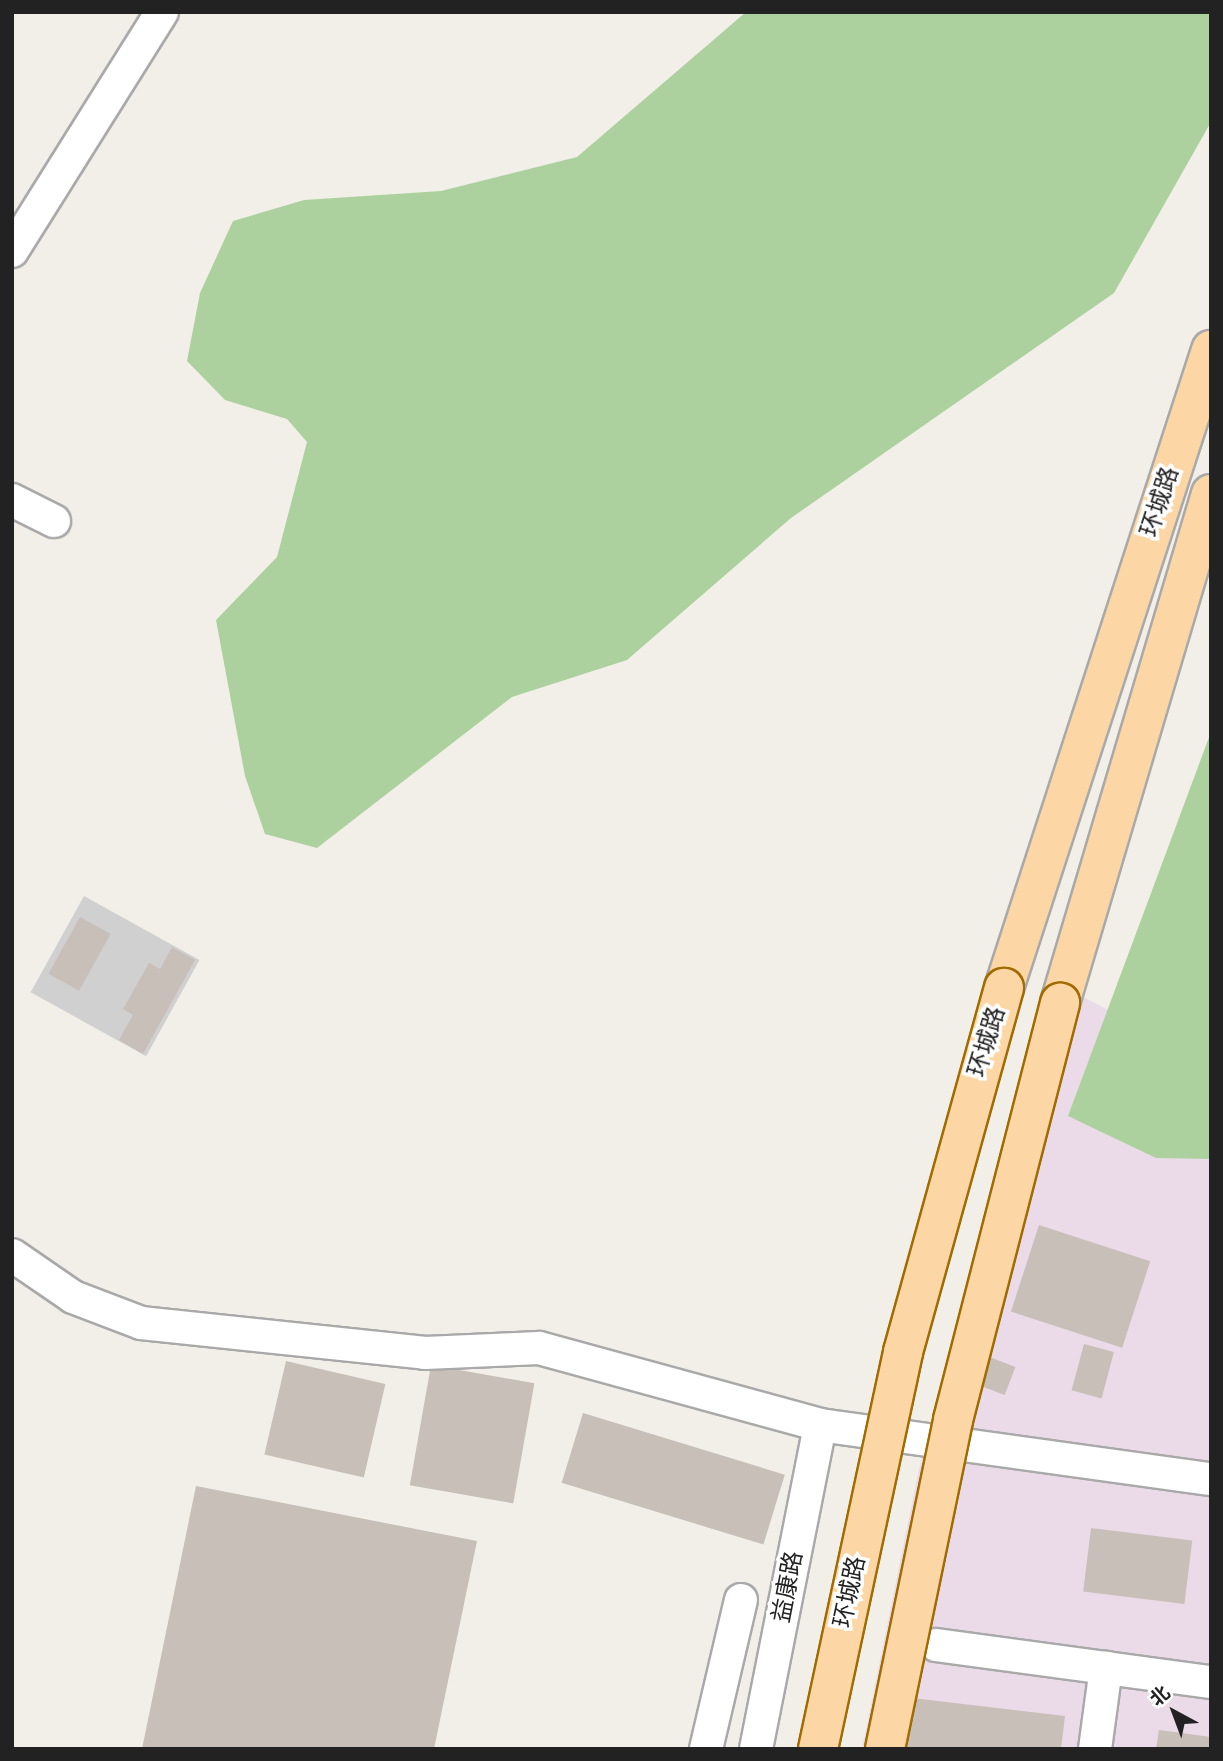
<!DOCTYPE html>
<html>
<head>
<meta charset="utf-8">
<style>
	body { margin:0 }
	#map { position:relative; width:1223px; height:1761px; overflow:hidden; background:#f2efe9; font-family:"Nunito Sans","Noto Sans SC",sans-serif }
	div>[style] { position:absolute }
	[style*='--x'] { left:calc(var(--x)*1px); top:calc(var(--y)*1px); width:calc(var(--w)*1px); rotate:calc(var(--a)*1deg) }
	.industrial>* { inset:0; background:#ebdbe8 }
	.religious>* { inset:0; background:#d0d0d0; transform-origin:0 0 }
	.forest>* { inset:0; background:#add19e }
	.building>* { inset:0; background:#c7bfb8; transform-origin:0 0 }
	.roads { filter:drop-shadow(2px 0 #a9a9a9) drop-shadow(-2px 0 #a9a9a9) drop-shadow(0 2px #a9a9a9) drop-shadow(0 -2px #a9a9a9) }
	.minor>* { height:32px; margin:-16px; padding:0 16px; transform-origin:16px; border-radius:16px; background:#fff }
	.major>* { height:38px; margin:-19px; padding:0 19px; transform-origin:19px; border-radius:19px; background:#fcd6a4 }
	.bridges { filter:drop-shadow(2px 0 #a06b00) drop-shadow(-2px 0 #a06b00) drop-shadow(0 2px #a06b00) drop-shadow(0 -2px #a06b00) }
	.major-bridge>* { height:38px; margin:-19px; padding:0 19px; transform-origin:19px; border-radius:19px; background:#fcd6a4 }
	span { translate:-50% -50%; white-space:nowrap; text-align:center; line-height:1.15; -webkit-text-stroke:7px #fff; paint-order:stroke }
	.street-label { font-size:24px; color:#222 }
	.frame { position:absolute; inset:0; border:14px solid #222; pointer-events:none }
	.north { position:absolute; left:1139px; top:1677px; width:70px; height:70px; -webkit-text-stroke:5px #fff; paint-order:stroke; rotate:319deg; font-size:19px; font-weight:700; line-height:28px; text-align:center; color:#222 }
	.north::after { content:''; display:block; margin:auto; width:24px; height:32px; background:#222; clip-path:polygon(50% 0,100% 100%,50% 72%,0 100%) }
</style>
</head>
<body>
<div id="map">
	<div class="industrial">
		<div style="clip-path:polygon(1074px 992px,1211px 1064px,1211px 1749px,862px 1749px,919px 1469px,1017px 1145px)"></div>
	</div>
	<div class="religious">
		<div style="left:84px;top:896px;width:132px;height:110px;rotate:29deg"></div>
	</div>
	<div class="forest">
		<div style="clip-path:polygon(746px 12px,1211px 12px,1211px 122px,1114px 293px,791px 518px,627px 660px,512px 697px,317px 848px,265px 834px,245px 776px,216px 620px,277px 557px,307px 442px,287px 419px,225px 400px,187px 361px,200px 293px,233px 221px,304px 200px,441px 191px,577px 157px)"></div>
		<div style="clip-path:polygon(1211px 732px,1211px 1159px,1156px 1158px,1068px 1116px)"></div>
	</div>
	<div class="building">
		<div style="left:80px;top:917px;width:35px;height:65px;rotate:29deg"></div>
		<div style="clip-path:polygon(172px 947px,195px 960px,143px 1054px,119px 1040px,133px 1015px,123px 1009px,149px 963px,160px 969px)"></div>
		<div style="left:1039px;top:1225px;width:117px;height:91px;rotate:18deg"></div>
		<div style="left:1084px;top:1344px;width:31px;height:48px;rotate:15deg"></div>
		<div style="left:979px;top:1353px;width:39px;height:30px;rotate:21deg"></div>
		<div style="left:286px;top:1361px;width:102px;height:96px;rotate:13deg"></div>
		<div style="left:431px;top:1365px;width:105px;height:122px;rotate:10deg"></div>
		<div style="left:583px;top:1413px;width:211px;height:73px;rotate:17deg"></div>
		<div style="clip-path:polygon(196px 1486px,477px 1541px,434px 1749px,142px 1749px)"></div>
		<div style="left:1091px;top:1528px;width:102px;height:64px;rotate:7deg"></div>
		<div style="clip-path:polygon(904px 1697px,1065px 1716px,1061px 1749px,897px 1749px)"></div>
		<div style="clip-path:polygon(1159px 1730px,1211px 1737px,1211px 1749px,1156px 1749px)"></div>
	</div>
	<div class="roads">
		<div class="minor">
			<div style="--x:12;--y:251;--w:282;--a:-57.9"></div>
			<div style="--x:12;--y:500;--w:47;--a:26.6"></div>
			<div style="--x:12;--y:1255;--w:74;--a:34.5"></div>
			<div style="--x:73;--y:1297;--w:73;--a:20.9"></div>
			<div style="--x:141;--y:1323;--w:286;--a:6"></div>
			<div style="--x:425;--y:1353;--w:114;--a:-2.5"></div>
			<div style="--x:539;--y:1348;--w:291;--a:15.3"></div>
			<div style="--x:820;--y:1425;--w:395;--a:7.9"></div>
			<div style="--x:936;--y:1645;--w:277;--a:7.7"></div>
			<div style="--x:706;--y:1749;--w:153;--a:-76.8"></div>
			<div style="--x:756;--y:1749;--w:330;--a:-78.8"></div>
			<div style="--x:1095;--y:1749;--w:82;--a:-82.3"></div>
		</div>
		<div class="major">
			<div style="--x:1004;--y:988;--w:671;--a:-72.02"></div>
			<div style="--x:1060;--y:1003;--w:531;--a:-73.48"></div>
		</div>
	</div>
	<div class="bridges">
		<div class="major-bridge">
			<div style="--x:818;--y:1749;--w:406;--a:-77.9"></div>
			<div style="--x:903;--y:1352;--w:378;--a:-74.5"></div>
			<div style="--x:885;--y:1749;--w:336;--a:-78.3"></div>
			<div style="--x:953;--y:1420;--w:431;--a:-75.6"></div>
		</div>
	</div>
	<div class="street-label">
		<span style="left:1160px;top:502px;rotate:-72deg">环城路</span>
		<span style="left:987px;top:1042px;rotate:-73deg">环城路</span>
		<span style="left:788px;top:1587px;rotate:-79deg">益康路</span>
		<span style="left:850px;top:1592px;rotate:-78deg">环城路</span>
	</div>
	<div class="frame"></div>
	<div class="north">北</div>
</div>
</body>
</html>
